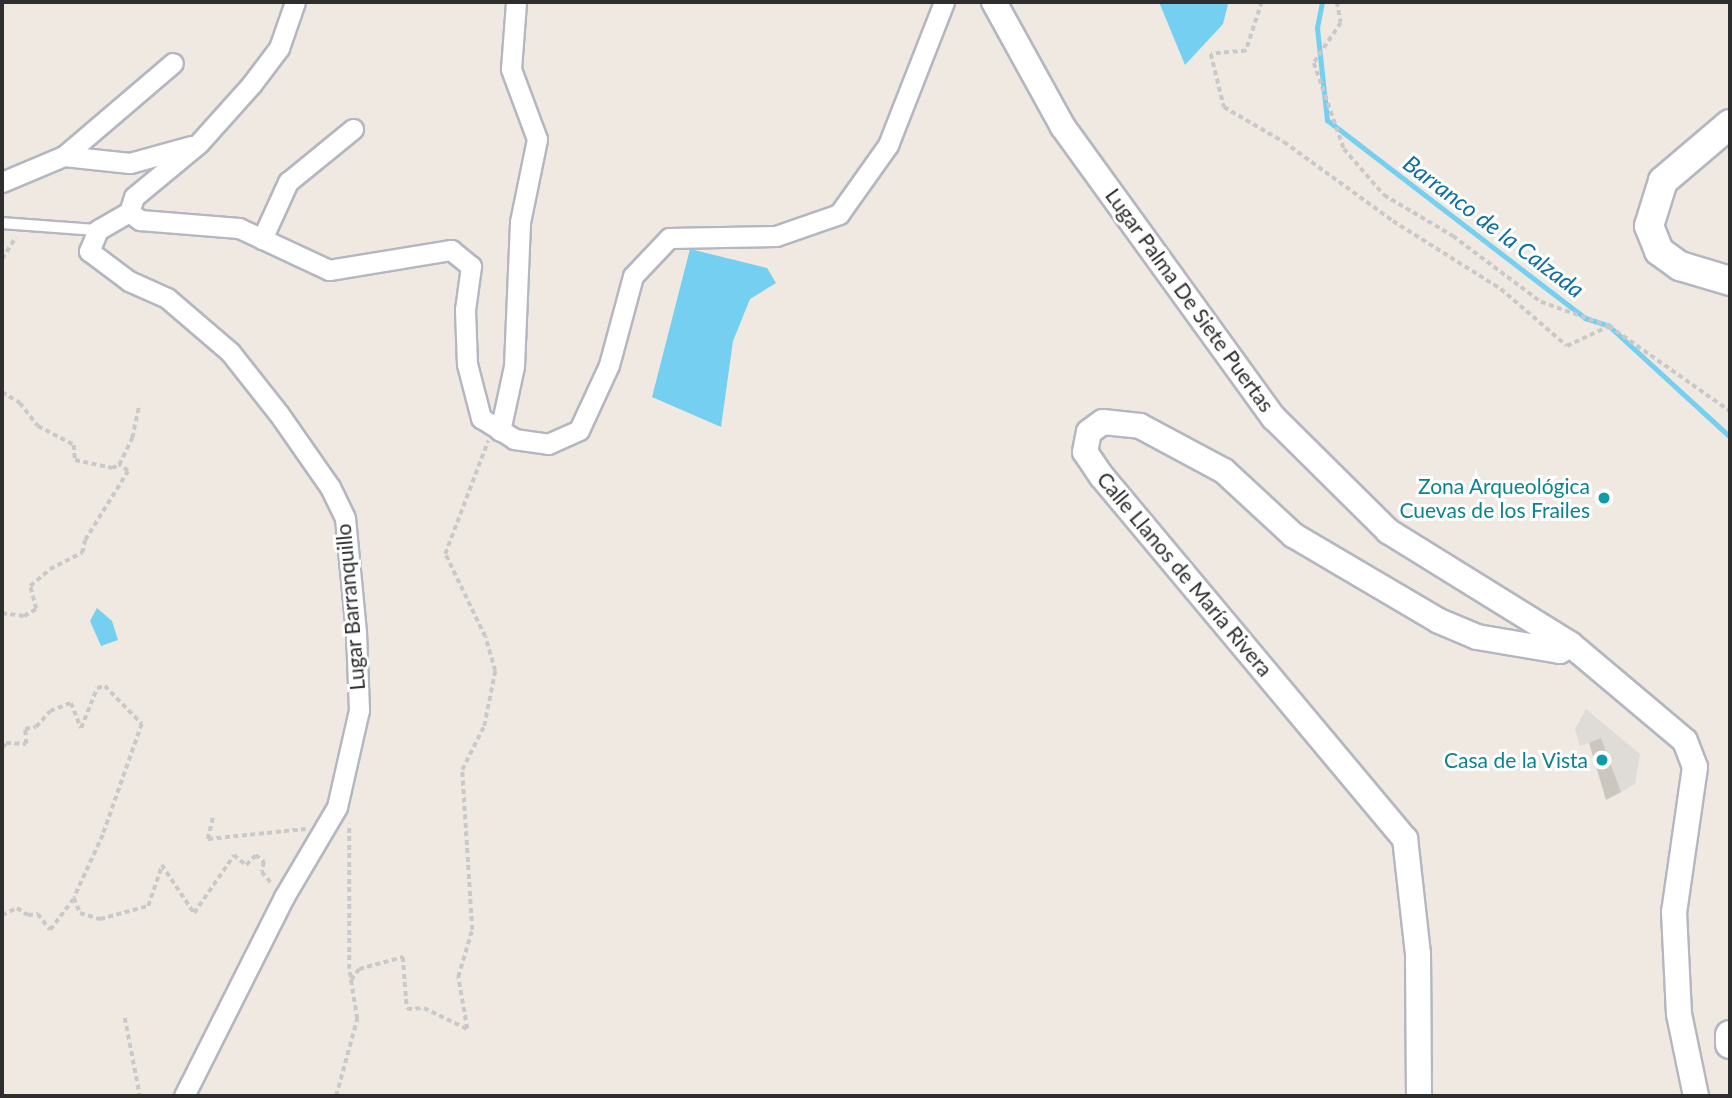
<!DOCTYPE html>
<html>
<head>
<meta charset="utf-8">
<style>
	body { margin:0 }
	#map { position:relative; width:1732px; height:1098px; overflow:hidden; background:#efe9e1; font-family:Lato,sans-serif }
	div>[style] { position:absolute }
	[style*='--x'] { left:calc(var(--x)*1px); top:calc(var(--y)*1px); width:calc(var(--w)*1px); rotate:calc(var(--a)*1deg) }
	.plaza>* { inset:0; background:#dfdcd8 }
	.water>* { inset:0; background:#75cff0 }
	.stream>* { height:5px; margin:-2.5px; padding:0 2.5px; transform-origin:2.5px; border-radius:2.5px; background:#75cff0 }
	.building>* { inset:0; background:#cbc7bf }
	.path>* { height:3.5px; margin-top:-1.75px; transform-origin:0; background:repeating-linear-gradient(90deg,#c9c9c9 0 5px,transparent 0 8.5px) }
	.roads { filter:drop-shadow(2px 0 #b4b7c1) drop-shadow(-2px 0 #b4b7c1) drop-shadow(0 2px #b4b7c1) drop-shadow(0 -2px #b4b7c1) }
	.service>* { height:10px; margin:-5px; padding:0 5px; transform-origin:5px; border-radius:5px; background:#fff }
	.minor>* { height:19px; margin:-9.5px; padding:0 9.5px; transform-origin:9.5px; border-radius:9.5px; background:#fff }
	.tertiary>* { height:24px; margin:-12px; padding:0 12px; transform-origin:12px; border-radius:12px; background:#fff }
	.secondary>* { height:28px; margin:-14px; padding:0 14px; transform-origin:14px; border-radius:14px; background:#fff }
	.dots>* { width:19px; height:19px; translate:-50% -50%; box-sizing:border-box; border:4px solid #fff; border-radius:50% }
	span { translate:-50% -50%; white-space:nowrap; text-align:center; line-height:1.15; -webkit-text-stroke:6px #fff; paint-order:stroke }
	.street-label { font-size:21px; color:#2e2e2e }
	.culture-label { font-size:21px; color:#0d838f }
	.right { translate:-100% -50%; text-align:right }
	.water-label { font-size:23px; color:#0d6fa3; font-style:italic }
	.frame { position:absolute; inset:0; border:4px solid #2e2e2e; pointer-events:none }
</style>
</head>
<body>
<div id="map">
	<div class="plaza">
		<div style="clip-path:polygon(1586px 709px,1640px 754px,1635px 784px,1621px 792px,1601px 739px,1580px 746px,1575px 729px)"></div>
	</div>
	<div class="water">
		<div style="clip-path:polygon(1159px 2px,1228px 2px,1228px 4px,1223px 24px,1185px 65px)"></div>
		<div style="clip-path:polygon(690px 249px,767px 268px,776px 283px,750px 299px,733px 341px,721px 427px,652px 397px)"></div>
		<div style="clip-path:polygon(97px 608px,112px 621px,118px 640px,101px 646px,90px 621px)"></div>
	</div>
	<div class="stream">
		<div style="--x:1322;--y:2;--w:26;--a:101"></div>
		<div style="--x:1317;--y:28;--w:93;--a:83.8"></div>
		<div style="--x:1327;--y:120;--w:325;--a:37.5"></div>
		<div style="--x:1585;--y:318;--w:25;--a:18"></div>
		<div style="--x:1609;--y:326;--w:164;--a:42.5"></div>
	</div>
	<div class="building">
		<div style="clip-path:polygon(1601px 738px,1621px 792px,1606px 800px,1589px 743px)"></div>
	</div>
	<div class="path">
		<div style="--x:1262;--y:2;--w:52;--a:108.1"></div>
		<div style="--x:1246;--y:51;--w:35;--a:175"></div>
		<div style="--x:1211;--y:54;--w:55;--a:76.2"></div>
		<div style="--x:1224;--y:107;--w:69;--a:30.3"></div>
		<div style="--x:1284;--y:142;--w:135;--a:35.9"></div>
		<div style="--x:1393;--y:221;--w:128;--a:32.2"></div>
		<div style="--x:1501;--y:289;--w:87;--a:40.8"></div>
		<div style="--x:1567;--y:346;--w:47;--a:-25.5"></div>
		<div style="--x:1609;--y:326;--w:148;--a:35.1"></div>
		<div style="--x:1337;--y:2;--w:21;--a:79"></div>
		<div style="--x:1341;--y:23;--w:48;--a:124"></div>
		<div style="--x:1314;--y:63;--w:91;--a:70.8"></div>
		<div style="--x:1344;--y:149;--w:61;--a:49"></div>
		<div style="--x:1384;--y:195;--w:80;--a:30.7"></div>
		<div style="--x:1453;--y:236;--w:110;--a:36.9"></div>
		<div style="--x:1541;--y:302;--w:72;--a:19.4"></div>
		<div style="--x:2;--y:259;--w:26;--a:-58"></div>
		<div style="--x:2;--y:392;--w:21;--a:31"></div>
		<div style="--x:20;--y:403;--w:29;--a:52"></div>
		<div style="--x:38;--y:426;--w:41;--a:27.8"></div>
		<div style="--x:74;--y:445;--w:15;--a:86"></div>
		<div style="--x:75;--y:460;--w:38;--a:12"></div>
		<div style="--x:112;--y:468;--w:8;--a:-23"></div>
		<div style="--x:119;--y:465;--w:30;--a:-64"></div>
		<div style="--x:132;--y:438;--w:34;--a:-78"></div>
		<div style="--x:2;--y:613;--w:22;--a:8"></div>
		<div style="--x:24;--y:616;--w:14;--a:-30"></div>
		<div style="--x:36;--y:609;--w:24;--a:-105"></div>
		<div style="--x:30;--y:586;--w:26;--a:-40"></div>
		<div style="--x:50;--y:569;--w:36;--a:-27"></div>
		<div style="--x:82;--y:553;--w:13;--a:-77"></div>
		<div style="--x:85;--y:540;--w:81;--a:-58.1"></div>
		<div style="--x:128;--y:471;--w:11;--a:-146"></div>
		<div style="--x:2;--y:748;--w:6;--a:-51"></div>
		<div style="--x:6;--y:743;--w:20;--a:3"></div>
		<div style="--x:26;--y:744;--w:15;--a:-94"></div>
		<div style="--x:25;--y:729;--w:11;--a:-10"></div>
		<div style="--x:36;--y:727;--w:21;--a:-49"></div>
		<div style="--x:50;--y:711;--w:22;--a:-21"></div>
		<div style="--x:71;--y:703;--w:27;--a:68"></div>
		<div style="--x:81;--y:728;--w:43;--a:-68.2"></div>
		<div style="--x:97;--y:688;--w:8;--a:-14"></div>
		<div style="--x:105;--y:686;--w:53;--a:45.8"></div>
		<div style="--x:142;--y:724;--w:118;--a:109.4"></div>
		<div style="--x:103;--y:835;--w:69;--a:114.7"></div>
		<div style="--x:74;--y:898;--w:16;--a:68"></div>
		<div style="--x:80;--y:913;--w:21;--a:17"></div>
		<div style="--x:100;--y:919;--w:50;--a:-15.2"></div>
		<div style="--x:148;--y:906;--w:43;--a:-71.1"></div>
		<div style="--x:162;--y:865;--w:58;--a:56.3"></div>
		<div style="--x:194;--y:913;--w:70;--a:-55.4"></div>
		<div style="--x:234;--y:855;--w:16;--a:40"></div>
		<div style="--x:246;--y:865;--w:14;--a:-45"></div>
		<div style="--x:256;--y:855;--w:11;--a:41"></div>
		<div style="--x:264;--y:862;--w:10;--a:101"></div>
		<div style="--x:262;--y:872;--w:17;--a:50"></div>
		<div style="--x:213;--y:818;--w:22;--a:103"></div>
		<div style="--x:208;--y:839;--w:98;--a:-5.9"></div>
		<div style="--x:2;--y:915;--w:17;--a:-25"></div>
		<div style="--x:17;--y:908;--w:13;--a:32"></div>
		<div style="--x:28;--y:915;--w:10;--a:-6"></div>
		<div style="--x:38;--y:914;--w:20;--a:53"></div>
		<div style="--x:50;--y:930;--w:40;--a:-53"></div>
		<div style="--x:351;--y:980;--w:14;--a:-54"></div>
		<div style="--x:359;--y:969;--w:46;--a:-15.3"></div>
		<div style="--x:403;--y:957;--w:52;--a:85.6"></div>
		<div style="--x:407;--y:1009;--w:17;--a:-3"></div>
		<div style="--x:424;--y:1008;--w:48;--a:26"></div>
		<div style="--x:467;--y:1029;--w:53;--a:-99.8"></div>
		<div style="--x:458;--y:977;--w:49;--a:-73.4"></div>
		<div style="--x:472;--y:930;--w:160;--a:-93.6"></div>
		<div style="--x:462;--y:770;--w:49;--a:-63.4"></div>
		<div style="--x:484;--y:726;--w:56;--a:-78.7"></div>
		<div style="--x:495;--y:671;--w:35;--a:-106"></div>
		<div style="--x:485;--y:637;--w:92;--a:-115.7"></div>
		<div style="--x:445;--y:554;--w:121;--a:-69.2"></div>
		<div style="--x:125;--y:1018;--w:79;--a:79.1"></div>
		<div style="--x:336;--y:1096;--w:80;--a:-74.7"></div>
		<div style="--x:357;--y:1019;--w:51;--a:-99.1"></div>
		<div style="--x:349;--y:969;--w:145;--a:-90"></div>
	</div>
	<div class="roads">
		<div class="service">
			<div style="--x:2;--y:223;--w:96;--a:4.2"></div>
		</div>
		<div class="minor">
			<div style="--x:295;--y:2;--w:49;--a:109.2"></div>
			<div style="--x:279;--y:48;--w:46;--a:127.1"></div>
			<div style="--x:251;--y:85;--w:79;--a:131.9"></div>
			<div style="--x:198;--y:144;--w:83;--a:140.4"></div>
			<div style="--x:134;--y:197;--w:16;--a:108"></div>
			<div style="--x:129;--y:212;--w:14;--a:36"></div>
			<div style="--x:140;--y:220;--w:99;--a:4.6"></div>
			<div style="--x:239;--y:228;--w:99;--a:25"></div>
			<div style="--x:329;--y:270;--w:124;--a:-9.3"></div>
			<div style="--x:451;--y:250;--w:26;--a:39"></div>
			<div style="--x:471;--y:266;--w:44;--a:97.8"></div>
			<div style="--x:465;--y:310;--w:54;--a:87.9"></div>
			<div style="--x:467;--y:364;--w:56;--a:75.5"></div>
			<div style="--x:481;--y:418;--w:39;--a:32"></div>
			<div style="--x:514;--y:439;--w:34;--a:8"></div>
			<div style="--x:548;--y:444;--w:34;--a:-24"></div>
			<div style="--x:579;--y:430;--w:72;--a:-65.2"></div>
			<div style="--x:609;--y:365;--w:92;--a:-74.9"></div>
			<div style="--x:633;--y:276;--w:52;--a:-46.5"></div>
			<div style="--x:669;--y:238;--w:107;--a:-1.1"></div>
			<div style="--x:776;--y:236;--w:67;--a:-19.2"></div>
			<div style="--x:839;--y:214;--w:85;--a:-54.6"></div>
			<div style="--x:888;--y:145;--w:154;--a:-68.6"></div>
			<div style="--x:64;--y:156;--w:66;--a:6.1"></div>
			<div style="--x:130;--y:163;--w:63;--a:-15.6"></div>
			<div style="--x:2;--y:182;--w:67;--a:-22.8"></div>
			<div style="--x:64;--y:156;--w:143;--a:-40.5"></div>
			<div style="--x:129;--y:212;--w:36;--a:150"></div>
			<div style="--x:98;--y:230;--w:23;--a:113"></div>
			<div style="--x:89;--y:251;--w:50;--a:36.9"></div>
			<div style="--x:129;--y:281;--w:42;--a:24.1"></div>
			<div style="--x:167;--y:298;--w:83;--a:40.6"></div>
			<div style="--x:230;--y:352;--w:79;--a:51.7"></div>
			<div style="--x:279;--y:414;--w:89;--a:55.1"></div>
			<div style="--x:330;--y:487;--w:34;--a:64"></div>
			<div style="--x:345;--y:518;--w:115;--a:84.5"></div>
			<div style="--x:356;--y:632;--w:78;--a:87.8"></div>
			<div style="--x:359;--y:710;--w:99;--a:102.8"></div>
			<div style="--x:337;--y:807;--w:104;--a:120.5"></div>
			<div style="--x:284;--y:897;--w:223;--a:116.7"></div>
			<div style="--x:262;--y:239;--w:63;--a:-65.5"></div>
			<div style="--x:288;--y:182;--w:84;--a:-39.2"></div>
			<div style="--x:500;--y:431;--w:66;--a:-77.8"></div>
			<div style="--x:514;--y:366;--w:144;--a:-87.6"></div>
			<div style="--x:520;--y:222;--w:85;--a:-78.4"></div>
			<div style="--x:537;--y:139;--w:75;--a:-110.4"></div>
			<div style="--x:511;--y:69;--w:67;--a:-85.7"></div>
		</div>
		<div class="tertiary">
			<div style="--x:994;--y:2;--w:143;--a:61.1"></div>
			<div style="--x:1063;--y:127;--w:359;--a:54.1"></div>
			<div style="--x:1274;--y:418;--w:161;--a:44.7"></div>
			<div style="--x:1388;--y:531;--w:214;--a:31.8"></div>
			<div style="--x:1570;--y:644;--w:150;--a:40.1"></div>
			<div style="--x:1685;--y:741;--w:28;--a:69"></div>
			<div style="--x:1695;--y:767;--w:147;--a:98.2"></div>
			<div style="--x:1674;--y:912;--w:102;--a:87.2"></div>
			<div style="--x:1679;--y:1014;--w:84;--a:78.3"></div>
			<div style="--x:1419;--y:1096;--w:142;--a:-90.4"></div>
			<div style="--x:1418;--y:954;--w:116;--a:-96.4"></div>
			<div style="--x:1405;--y:839;--w:472;--a:-129.9"></div>
			<div style="--x:1102;--y:477;--w:30;--a:-124"></div>
			<div style="--x:1085;--y:452;--w:20;--a:-79"></div>
			<div style="--x:1089;--y:432;--w:17;--a:-36"></div>
			<div style="--x:1103;--y:422;--w:37;--a:6"></div>
			<div style="--x:1140;--y:426;--w:95;--a:28.2"></div>
			<div style="--x:1224;--y:471;--w:94;--a:42.8"></div>
			<div style="--x:1293;--y:535;--w:169;--a:30.5"></div>
			<div style="--x:1439;--y:621;--w:41;--a:22.8"></div>
			<div style="--x:1477;--y:637;--w:84;--a:9.6"></div>
			<div style="--x:1560;--y:651;--w:12;--a:-35"></div>
		</div>
		<div class="secondary">
			<div style="--x:1730;--y:124;--w:88;--a:139.6"></div>
			<div style="--x:1663;--y:181;--w:47;--a:107.3"></div>
			<div style="--x:1649;--y:226;--w:27;--a:68"></div>
			<div style="--x:1659;--y:251;--w:26;--a:36"></div>
			<div style="--x:1680;--y:266;--w:52;--a:16.7"></div>
			<div style="--x:1730;--y:1035;--w:9;--a:90"></div>
		</div>
	</div>
	<div class="dots">
		<div style="left:1604px;top:498px;background:#0f9aa8"></div>
		<div style="left:1602px;top:760px;background:#0f9aa8"></div>
	</div>
	<div class="street-label">
		<span style="left:1190px;top:300px;rotate:54deg">Lugar Palma De Siete Puertas</span>
		<span style="left:1185px;top:574px;rotate:50deg">Calle Llanos de María Rivera</span>
		<span style="left:350px;top:607px;rotate:-95deg">Lugar Barranquillo</span>
	</div>
	<div class="culture-label">
		<span class="right" style="left:1590px;top:498px">Zona Arqueológica<br>Cuevas de los Frailes</span>
		<span class="right" style="left:1588px;top:760px">Casa de la Vista</span>
	</div>
	<div class="water-label">
		<span style="left:1494px;top:226px;rotate:37deg">Barranco de la Calzada</span>
	</div>
	<div class="frame"></div>
</div>
</body>
</html>
